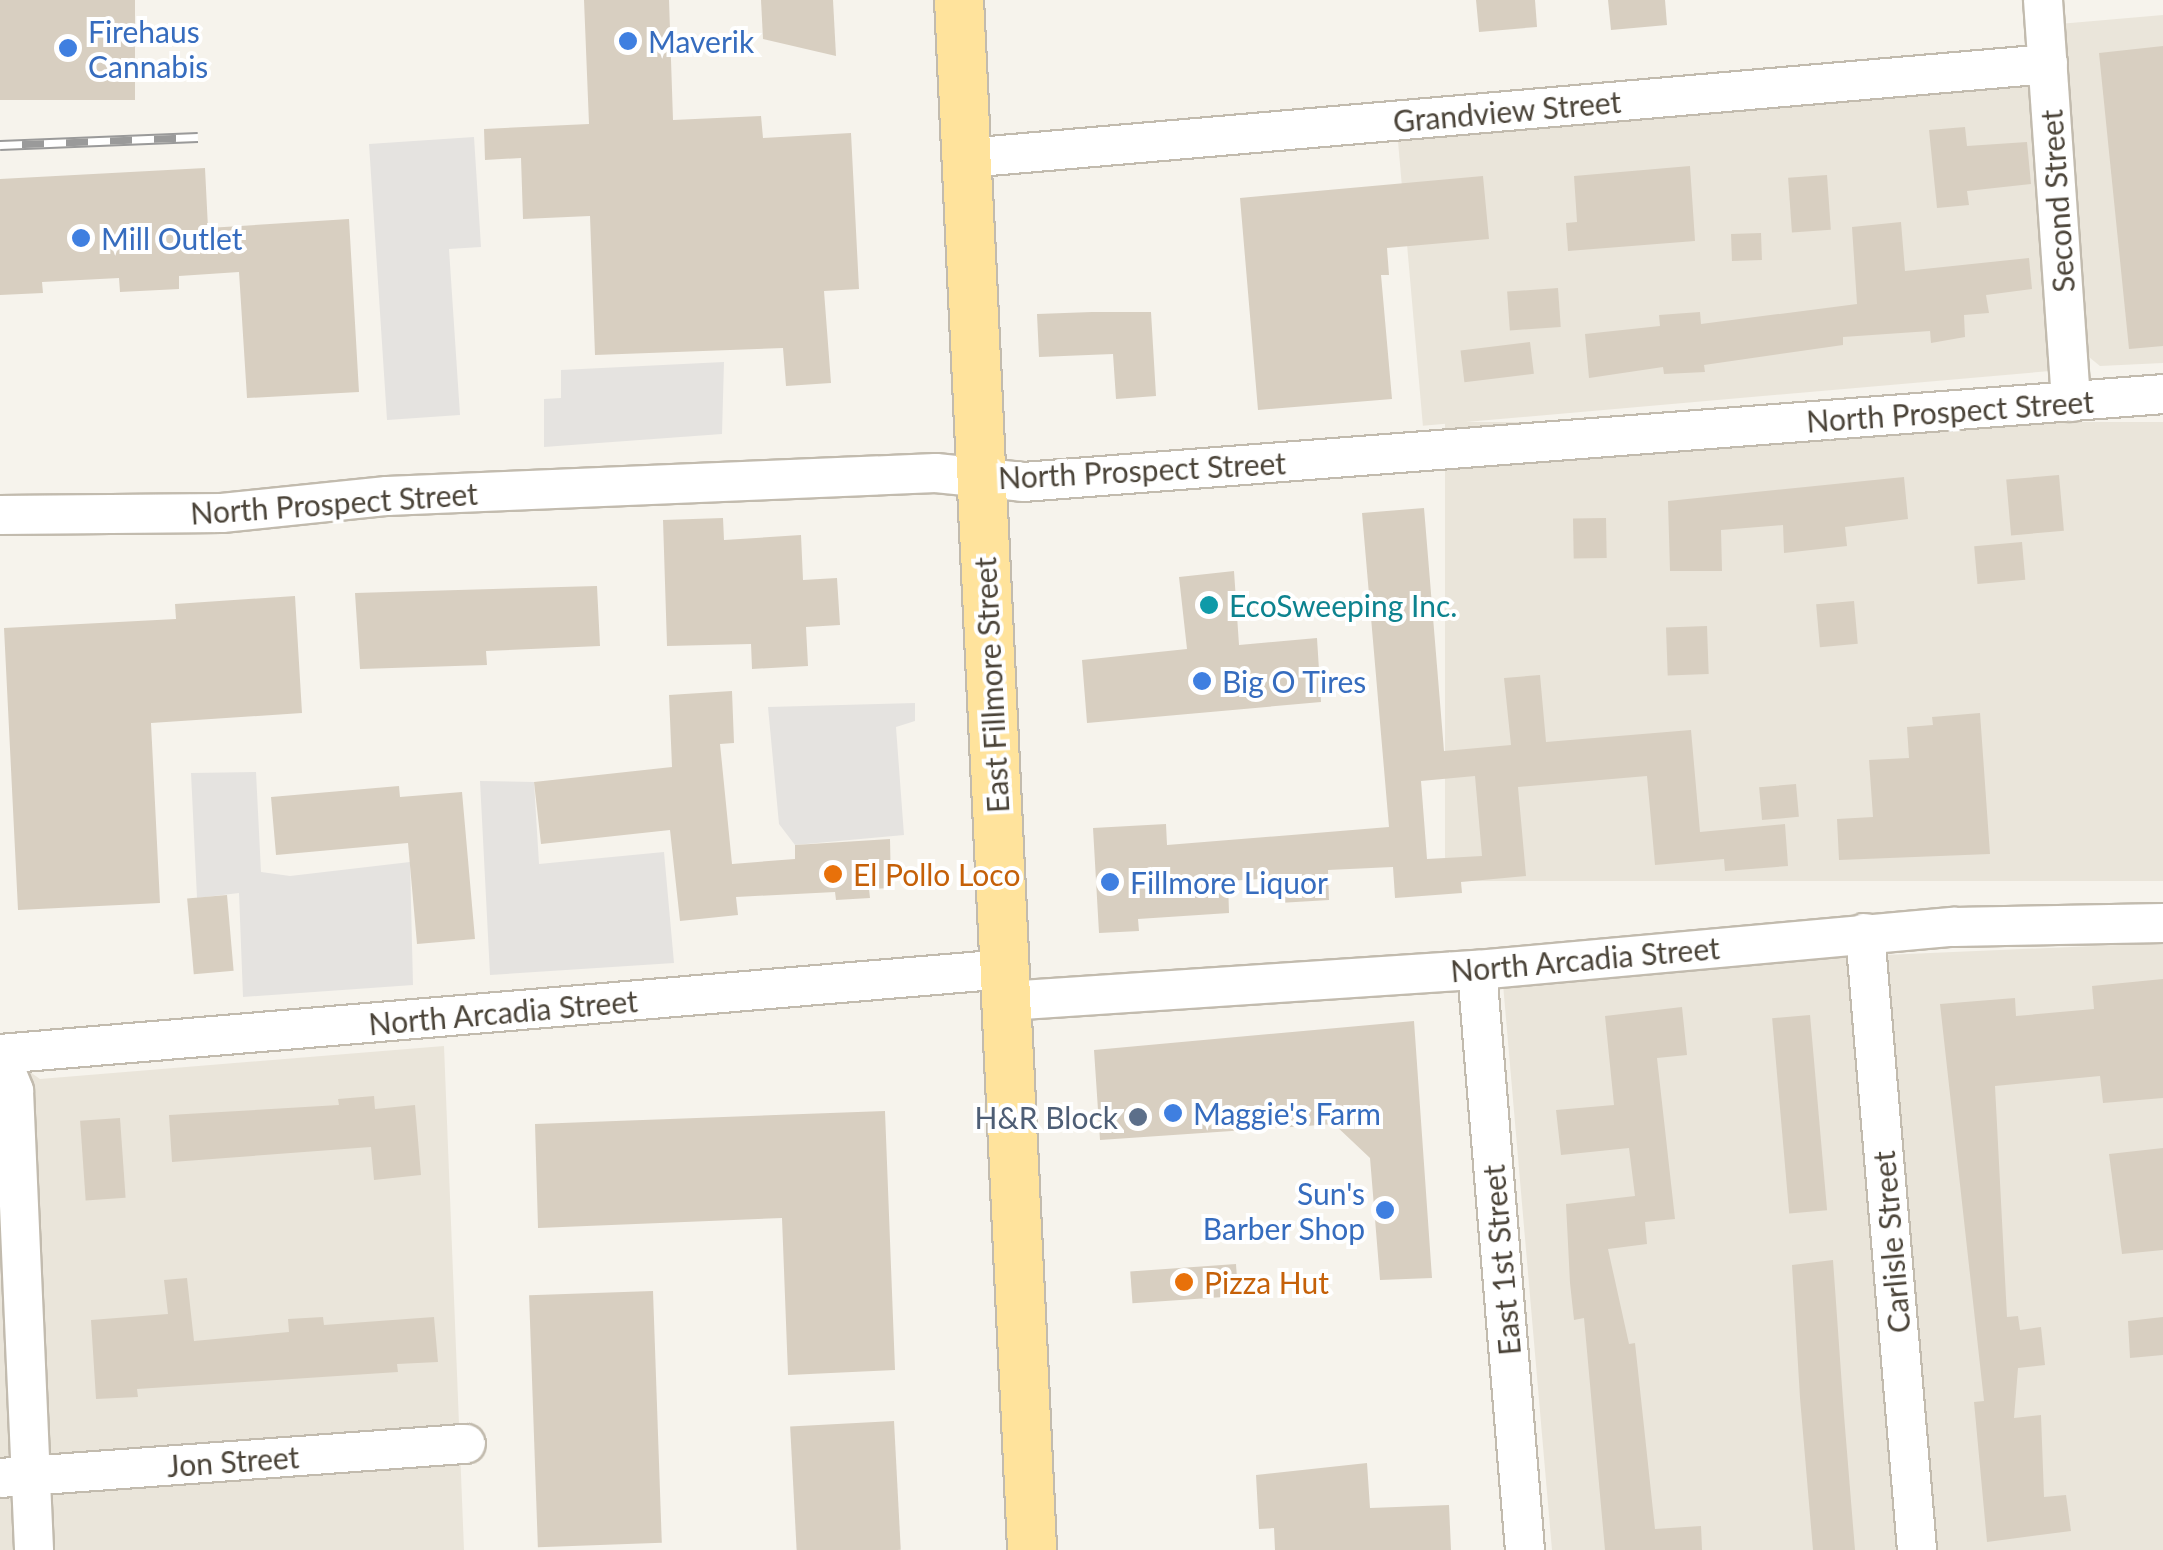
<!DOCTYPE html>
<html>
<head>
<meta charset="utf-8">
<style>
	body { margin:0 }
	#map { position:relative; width:2163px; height:1550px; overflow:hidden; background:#f6f3ec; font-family:Lato,sans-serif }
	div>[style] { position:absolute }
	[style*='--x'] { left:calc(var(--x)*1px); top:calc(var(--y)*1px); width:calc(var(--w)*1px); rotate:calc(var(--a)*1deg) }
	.residential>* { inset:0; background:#eae5da; transform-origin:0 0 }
	.parking>* { inset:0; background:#e5e3e0 }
	.building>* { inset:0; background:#d8cfc1; transform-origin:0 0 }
	.roads { filter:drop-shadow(2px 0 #c2bbae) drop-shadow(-2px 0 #c2bbae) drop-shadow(0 2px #c2bbae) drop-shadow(0 -2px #c2bbae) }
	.minor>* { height:38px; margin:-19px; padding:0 19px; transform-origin:19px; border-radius:19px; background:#fff }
	.major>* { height:48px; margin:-24px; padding:0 24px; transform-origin:24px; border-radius:24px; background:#ffe39c }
	.rail>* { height:11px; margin-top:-5.5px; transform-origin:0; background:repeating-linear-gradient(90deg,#fff 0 22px,#9a9a9a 0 44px); box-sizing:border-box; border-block:2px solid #9a9a9a }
	.dots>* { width:28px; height:28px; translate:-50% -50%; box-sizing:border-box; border:5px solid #fff; border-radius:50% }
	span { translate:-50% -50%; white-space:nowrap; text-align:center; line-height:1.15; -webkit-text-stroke:8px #fff; paint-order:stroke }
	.shop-label { font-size:30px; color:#366cbe }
	.left { translate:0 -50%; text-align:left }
	.right { translate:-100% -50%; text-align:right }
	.street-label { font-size:30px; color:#4b4439 }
	.culture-label { font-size:30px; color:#0d838f }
	.food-label { font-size:30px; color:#c56008 }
	.service-label { font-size:30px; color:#4e5e75 }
</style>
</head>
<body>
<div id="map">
	<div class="residential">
		<div style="clip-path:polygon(2163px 15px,2163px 363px,2100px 366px,2084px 353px,2059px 24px)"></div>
		<div style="left:2037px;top:79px;width:292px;height:642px;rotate:85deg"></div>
		<div style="left:2163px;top:422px;width:459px;height:718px;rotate:90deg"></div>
		<div style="clip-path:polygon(2163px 943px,2163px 1550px,1552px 1550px,1503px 984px,1838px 957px)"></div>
		<div style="clip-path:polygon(444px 1046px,464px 1550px,0 1550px,0 1051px,40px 1079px)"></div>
	</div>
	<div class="parking">
		<div style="clip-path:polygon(474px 137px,481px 247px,449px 249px,460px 415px,387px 420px,369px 144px)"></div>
		<div style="clip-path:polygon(724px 362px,722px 434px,544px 447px,544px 399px,561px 398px,561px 370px)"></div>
		<div style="clip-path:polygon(915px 703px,915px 721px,896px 727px,904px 835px,795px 845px,779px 824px,768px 707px)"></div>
		<div style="clip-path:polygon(256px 772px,261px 872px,290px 876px,410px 862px,413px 985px,243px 997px,239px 893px,197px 898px,191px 773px)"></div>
		<div style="clip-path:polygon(480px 781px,534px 782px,539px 864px,664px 852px,674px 963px,490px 975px)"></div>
	</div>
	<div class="building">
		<div style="left:0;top:0;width:135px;height:100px"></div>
		<div style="clip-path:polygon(584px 0,669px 0,673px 120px,761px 116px,763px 138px,851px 133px,859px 289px,824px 291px,831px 383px,786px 386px,783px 348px,595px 355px,590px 216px,523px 219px,521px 158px,485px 160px,484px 129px,589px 124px)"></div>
		<div style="clip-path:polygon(761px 0,833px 0,836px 56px,763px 39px)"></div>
		<div style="clip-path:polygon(1476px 0,1535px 0,1537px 27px,1479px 32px)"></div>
		<div style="clip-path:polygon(1608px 0,1665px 0,1667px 25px,1611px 30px)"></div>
		<div style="clip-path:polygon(2163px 46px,2163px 346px,2129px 349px,2099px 53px)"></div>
		<div style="clip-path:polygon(1965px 127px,1967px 146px,2027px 142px,2031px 184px,1967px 191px,1969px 205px,1937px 208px,1929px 130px)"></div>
		<div style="clip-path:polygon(1690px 166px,1695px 241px,1568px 251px,1566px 223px,1577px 222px,1574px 176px)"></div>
		<div style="clip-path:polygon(205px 168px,208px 228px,349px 219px,359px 392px,247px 398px,239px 272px,179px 276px,179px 289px,120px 292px,119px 278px,42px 282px,43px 293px,0 295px,0 179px)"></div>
		<div style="left:1827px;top:175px;width:55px;height:39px;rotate:86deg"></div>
		<div style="clip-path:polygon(1483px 176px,1489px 239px,1387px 248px,1389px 275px,1381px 275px,1392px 399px,1258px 410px,1240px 198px)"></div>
		<div style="clip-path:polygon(1901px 222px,1905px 271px,2029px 258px,2032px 289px,1986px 295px,1989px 313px,1964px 315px,1965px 337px,1931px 343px,1930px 331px,1843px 337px,1843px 345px,1704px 365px,1705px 372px,1664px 374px,1663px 367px,1589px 378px,1585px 334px,1660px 326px,1659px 315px,1700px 312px,1701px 324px,1857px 304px,1852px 227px)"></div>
		<div style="left:1761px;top:233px;width:27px;height:30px;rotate:88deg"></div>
		<div style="left:1558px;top:288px;width:39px;height:51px;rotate:86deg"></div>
		<div style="clip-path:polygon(1092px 312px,1151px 312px,1156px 396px,1116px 399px,1113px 354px,1039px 357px,1037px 314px)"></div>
		<div style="left:1530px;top:342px;width:32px;height:70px;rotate:83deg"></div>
		<div style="left:2059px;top:475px;width:56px;height:53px;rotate:85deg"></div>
		<div style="clip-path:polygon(1904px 477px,1908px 519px,1845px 527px,1847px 546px,1784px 553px,1783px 525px,1721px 530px,1722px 571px,1670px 571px,1668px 501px)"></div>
		<div style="clip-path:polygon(evenodd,1424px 508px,1444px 751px,1511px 745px,1504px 678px,1540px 675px,1546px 742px,1691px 730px,1700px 832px,1785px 824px,1788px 866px,1725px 871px,1724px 859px,1655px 865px,1647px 776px,1518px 787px,1526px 876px,1461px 882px,1462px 893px,1395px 898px,1393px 867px,1328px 870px,1329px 900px,1279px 903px,1277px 878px,1228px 881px,1229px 913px,1138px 919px,1139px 931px,1099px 933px,1093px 828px,1166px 824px,1167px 845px,1389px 827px,1362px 513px,1424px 508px,1475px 776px,1482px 856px,1427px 859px,1421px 781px,1475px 776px)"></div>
		<div style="clip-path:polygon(723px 518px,724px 540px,801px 535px,803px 580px,837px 578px,840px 625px,806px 627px,808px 666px,752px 669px,751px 644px,667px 646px,663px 520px)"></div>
		<div style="left:1606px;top:518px;width:40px;height:33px;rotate:89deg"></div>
		<div style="left:2022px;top:542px;width:38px;height:48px;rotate:85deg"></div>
		<div style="clip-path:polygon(1234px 571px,1239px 645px,1317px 638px,1321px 702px,1087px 723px,1082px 660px,1187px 649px,1179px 577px)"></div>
		<div style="clip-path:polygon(597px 586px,600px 646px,486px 651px,487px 665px,360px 669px,355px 593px)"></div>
		<div style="clip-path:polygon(295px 596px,302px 713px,151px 723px,160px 903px,18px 910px,4px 628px,176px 619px,175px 604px)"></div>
		<div style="left:1854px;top:601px;width:43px;height:38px;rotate:85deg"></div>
		<div style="left:1707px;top:626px;width:48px;height:41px;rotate:88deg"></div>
		<div style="clip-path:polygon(732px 691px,734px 743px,720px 744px,732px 864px,795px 859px,795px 845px,890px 839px,891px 888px,869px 889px,870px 898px,836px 900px,835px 892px,736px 897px,738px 915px,680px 921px,670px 830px,541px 844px,534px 782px,672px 767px,669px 695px)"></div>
		<div style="clip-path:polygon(1980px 713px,1990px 854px,1839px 860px,1837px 819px,1873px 817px,1869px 760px,1909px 758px,1907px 727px,1933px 725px,1932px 717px)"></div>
		<div style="left:1796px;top:784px;width:33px;height:37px;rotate:85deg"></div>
		<div style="clip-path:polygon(399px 786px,400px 797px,462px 792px,475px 939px,417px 944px,408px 843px,276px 855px,271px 797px)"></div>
		<div style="left:227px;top:895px;width:76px;height:40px;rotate:85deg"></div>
		<div style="clip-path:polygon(2163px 979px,2163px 1098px,2103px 1103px,2100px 1076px,1995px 1086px,2007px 1317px,2018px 1316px,2020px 1330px,2041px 1327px,2045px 1365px,2018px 1368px,2014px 1418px,2041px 1415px,2044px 1497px,2066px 1495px,2071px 1531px,1987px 1542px,1974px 1402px,1984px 1401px,1940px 1004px,2015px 998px,2016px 1016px,2094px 1009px,2092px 986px)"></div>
		<div style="clip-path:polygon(1682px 1007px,1687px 1055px,1657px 1058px,1675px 1219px,1645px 1222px,1647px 1244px,1608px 1249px,1629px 1344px,1635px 1343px,1655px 1529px,1701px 1526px,1702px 1550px,1605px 1550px,1584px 1318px,1574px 1320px,1570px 1283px,1566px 1204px,1635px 1196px,1629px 1148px,1561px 1155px,1556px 1110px,1614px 1105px,1605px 1016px)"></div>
		<div style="left:1810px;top:1015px;width:196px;height:38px;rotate:85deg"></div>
		<div style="clip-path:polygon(1414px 1021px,1432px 1278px,1380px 1280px,1370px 1158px,1334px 1124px,1100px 1140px,1094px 1050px)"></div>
		<div style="clip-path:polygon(374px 1096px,375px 1109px,415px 1105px,421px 1175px,374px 1180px,371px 1147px,172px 1162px,169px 1115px,339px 1105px,338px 1099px)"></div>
		<div style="clip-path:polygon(885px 1111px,895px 1370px,788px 1375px,782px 1218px,538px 1228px,535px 1124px)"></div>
		<div style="left:120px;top:1118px;width:80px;height:40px;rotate:86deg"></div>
		<div style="clip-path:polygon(2163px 1148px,2163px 1250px,2122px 1254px,2109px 1154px)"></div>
		<div style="clip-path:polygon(1833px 1260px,1844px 1415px,1855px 1550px,1813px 1550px,1800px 1398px,1792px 1265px)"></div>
		<div style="left:1236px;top:1264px;width:32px;height:106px;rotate:86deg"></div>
		<div style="clip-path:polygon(187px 1278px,194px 1341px,289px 1332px,288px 1319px,323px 1317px,324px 1325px,434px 1317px,438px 1362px,397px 1364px,398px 1372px,137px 1389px,138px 1397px,96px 1399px,91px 1320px,168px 1314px,164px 1280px)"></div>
		<div style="left:653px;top:1291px;width:252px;height:124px;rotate:88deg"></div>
		<div style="clip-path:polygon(2163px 1317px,2163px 1355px,2130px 1358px,2128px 1321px)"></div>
		<div style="left:894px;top:1421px;width:129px;height:104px;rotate:87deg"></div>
		<div style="clip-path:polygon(1367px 1463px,1370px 1508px,1449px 1505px,1451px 1550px,1275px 1550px,1274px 1528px,1259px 1529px,1256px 1475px)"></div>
	</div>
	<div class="roads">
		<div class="minor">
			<div style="--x:2043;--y:0;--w:403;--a:86"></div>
			<div style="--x:967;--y:158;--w:1085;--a:-4.97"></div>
			<div style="--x:0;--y:515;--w:222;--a:-0.5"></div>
			<div style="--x:222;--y:513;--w:166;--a:-5.9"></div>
			<div style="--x:387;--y:496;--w:549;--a:-2.4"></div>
			<div style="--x:936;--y:473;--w:87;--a:5.9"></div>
			<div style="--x:1023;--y:482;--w:1143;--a:-4.41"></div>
			<div style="--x:1865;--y:933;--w:619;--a:85.18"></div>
			<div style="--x:1477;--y:970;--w:582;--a:85.27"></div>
			<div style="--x:1007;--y:1001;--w:471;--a:-3.8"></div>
			<div style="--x:1477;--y:970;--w:479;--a:-5.2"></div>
			<div style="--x:1954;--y:927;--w:209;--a:-1.1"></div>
			<div style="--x:0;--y:1054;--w:1009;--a:-4.83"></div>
			<div style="--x:0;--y:1056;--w:38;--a:68"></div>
			<div style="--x:14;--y:1091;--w:459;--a:87.5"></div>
			<div style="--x:0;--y:1478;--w:467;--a:-4.2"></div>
		</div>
		<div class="major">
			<div style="--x:959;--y:0;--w:1552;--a:87.3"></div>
		</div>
	</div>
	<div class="rail">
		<div style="--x:0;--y:145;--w:198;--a:-2.3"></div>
	</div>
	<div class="dots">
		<div style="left:628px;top:41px;background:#3f7fe0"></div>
		<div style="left:68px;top:48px;background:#3f7fe0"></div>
		<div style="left:81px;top:238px;background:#3f7fe0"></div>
		<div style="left:1209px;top:605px;background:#0f9aa8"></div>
		<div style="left:1202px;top:681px;background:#3f7fe0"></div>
		<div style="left:833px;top:874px;background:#e8710a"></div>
		<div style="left:1110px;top:882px;background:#3f7fe0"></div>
		<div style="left:1173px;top:1113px;background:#3f7fe0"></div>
		<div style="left:1138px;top:1117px;background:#5c6f8a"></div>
		<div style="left:1385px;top:1210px;background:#3f7fe0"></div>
		<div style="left:1184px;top:1282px;background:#e8710a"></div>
	</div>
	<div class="shop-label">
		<span class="left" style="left:88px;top:48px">Firehaus<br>Cannabis</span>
		<span class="left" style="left:648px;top:41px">Maverik</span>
		<span class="left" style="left:101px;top:238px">Mill Outlet</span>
		<span class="left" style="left:1222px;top:681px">Big O Tires</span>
		<span class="left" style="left:1130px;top:882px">Fillmore Liquor</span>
		<span class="left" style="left:1193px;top:1113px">Maggie's Farm</span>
		<span class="right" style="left:1365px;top:1210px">Sun's<br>Barber Shop</span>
	</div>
	<div class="street-label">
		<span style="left:1507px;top:111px;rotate:-5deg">Grandview Street</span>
		<span style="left:2057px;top:201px;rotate:-94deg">Second Street</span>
		<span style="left:1950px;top:411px;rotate:-4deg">North Prospect Street</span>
		<span style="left:1142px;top:470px;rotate:-3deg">North Prospect Street</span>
		<span style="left:334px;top:503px;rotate:-4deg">North Prospect Street</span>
		<span style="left:991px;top:685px;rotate:-93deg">East Fillmore Street</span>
		<span style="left:1585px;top:959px;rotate:-5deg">North Arcadia Street</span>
		<span style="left:503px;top:1012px;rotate:-5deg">North Arcadia Street</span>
		<span style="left:1891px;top:1242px;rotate:-95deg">Carlisle Street</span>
		<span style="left:1501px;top:1260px;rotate:-95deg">East 1st Street</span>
		<span style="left:233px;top:1461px;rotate:-4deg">Jon Street</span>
	</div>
	<div class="culture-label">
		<span class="left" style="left:1229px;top:605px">EcoSweeping Inc.</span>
	</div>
	<div class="food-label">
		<span class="left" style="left:853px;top:874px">El Pollo Loco</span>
		<span class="left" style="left:1204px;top:1282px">Pizza Hut</span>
	</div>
	<div class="service-label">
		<span class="right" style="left:1118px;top:1117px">H&amp;R Block</span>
	</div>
</div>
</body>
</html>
